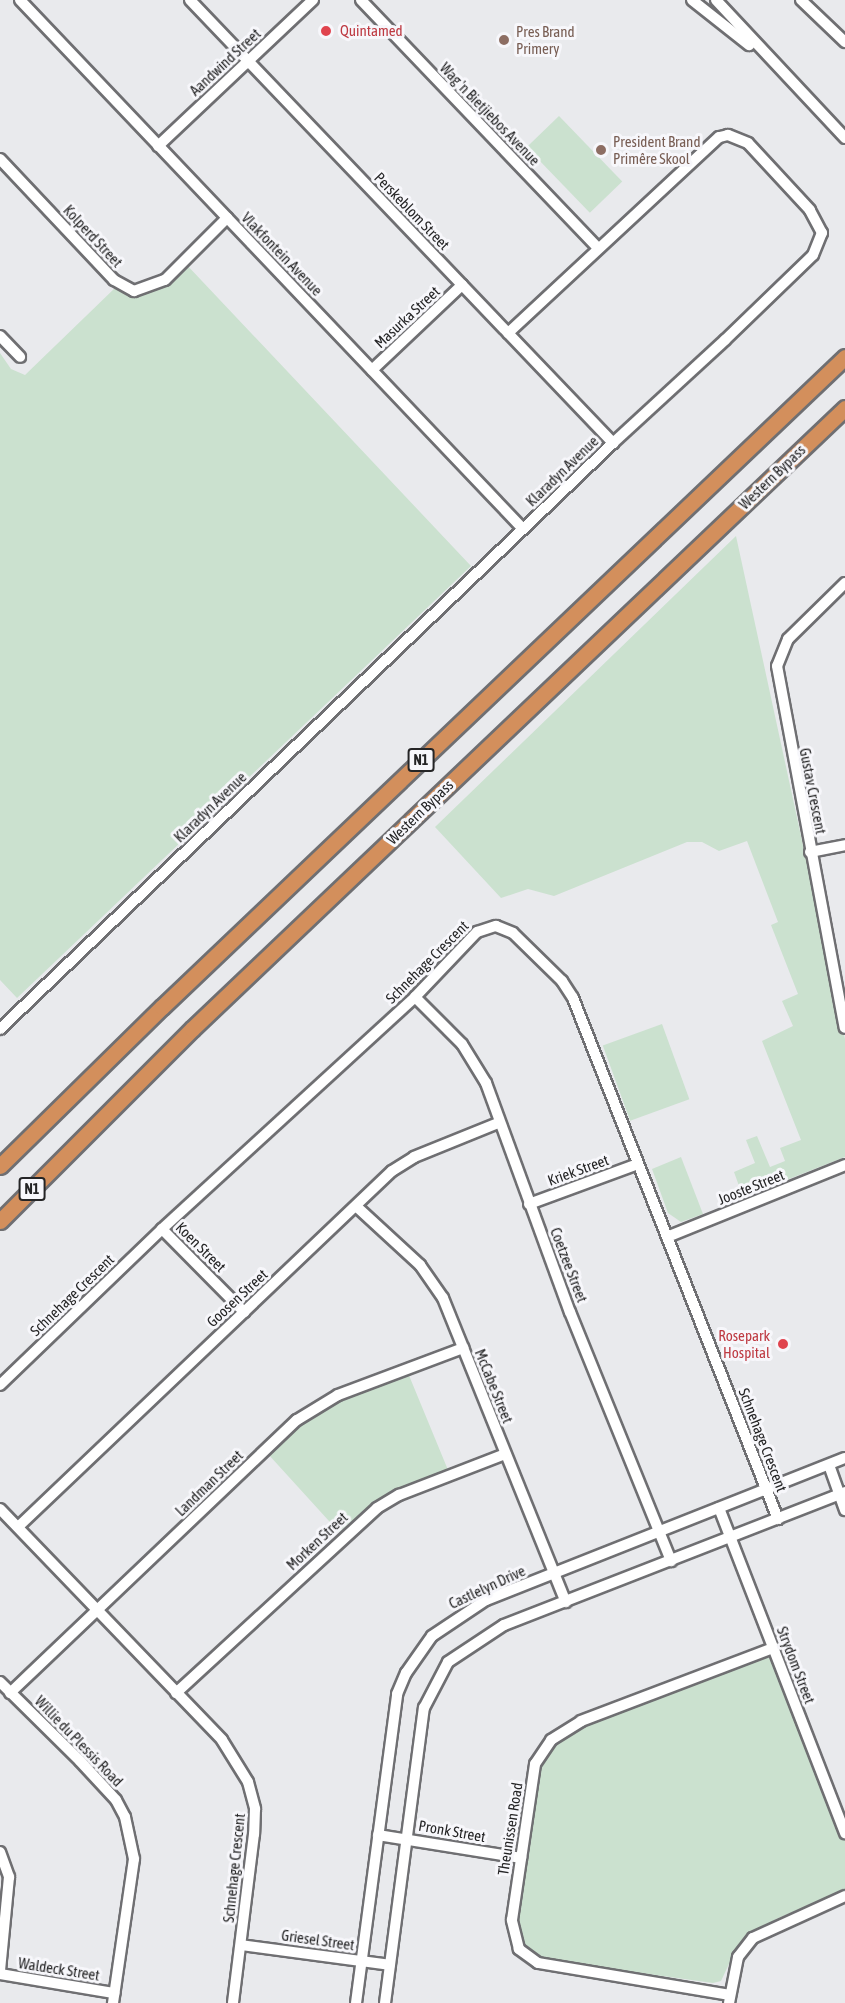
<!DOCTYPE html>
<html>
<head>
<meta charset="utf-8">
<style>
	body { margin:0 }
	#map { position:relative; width:845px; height:2003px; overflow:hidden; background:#e9eaed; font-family:"Asap Condensed",sans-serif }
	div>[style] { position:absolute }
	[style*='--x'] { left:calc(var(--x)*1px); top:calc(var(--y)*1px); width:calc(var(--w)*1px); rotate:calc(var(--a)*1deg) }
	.green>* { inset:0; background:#cbe1cf; transform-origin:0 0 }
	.roads { filter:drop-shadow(2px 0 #6f6f72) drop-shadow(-2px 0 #6f6f72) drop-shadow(0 2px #6f6f72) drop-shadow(0 -2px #6f6f72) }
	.minor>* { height:10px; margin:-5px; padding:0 5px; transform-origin:5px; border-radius:5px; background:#fff }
	.highway>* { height:15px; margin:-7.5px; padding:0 7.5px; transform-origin:7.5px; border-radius:7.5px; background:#d38f5c }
	.dots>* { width:16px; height:16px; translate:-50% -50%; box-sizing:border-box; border:3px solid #f7f7fb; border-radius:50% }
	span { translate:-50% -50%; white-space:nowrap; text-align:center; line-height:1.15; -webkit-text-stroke:6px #f7f7fb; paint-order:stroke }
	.shield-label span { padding:2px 4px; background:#f7f7fb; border:2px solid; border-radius:4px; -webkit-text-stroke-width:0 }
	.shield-label { font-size:14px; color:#252526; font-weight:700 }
	.health-label { font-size:15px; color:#be3a42 }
	.left { translate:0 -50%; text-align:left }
	.right { translate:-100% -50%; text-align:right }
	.education-label { font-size:15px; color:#785e54 }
	.street-label { font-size:15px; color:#252526 }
</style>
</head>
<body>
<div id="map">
	<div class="green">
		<div style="left:559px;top:116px;width:91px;height:45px;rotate:46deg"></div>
		<div style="clip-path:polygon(185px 263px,471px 566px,17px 998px,0 980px,0 353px,11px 369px,25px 375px,116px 287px,138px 294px,151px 291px)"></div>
		<div style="clip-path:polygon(736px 536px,845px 1039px,845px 1157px,743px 1197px,734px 1172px,755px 1163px,746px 1140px,757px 1136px,770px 1167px,785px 1161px,780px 1148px,801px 1140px,762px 1041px,793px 1026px,782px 1001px,798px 994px,771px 925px,778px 922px,747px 841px,719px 851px,702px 842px,687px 842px,554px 896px,528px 889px,501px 898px,435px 827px)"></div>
		<div style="left:662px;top:1024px;width:80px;height:63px;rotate:70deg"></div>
		<div style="clip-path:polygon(681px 1157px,703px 1214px,681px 1222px,668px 1213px,652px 1169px)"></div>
		<div style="clip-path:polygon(408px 1373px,448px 1470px,373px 1503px,339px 1532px,268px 1454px,300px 1423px,339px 1398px)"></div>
		<div style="clip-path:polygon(758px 1658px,769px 1658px,775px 1664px,845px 1837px,845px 1890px,776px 1919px,751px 1935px,735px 1951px,721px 1981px,713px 1983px,540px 1959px,523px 1946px,516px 1921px,538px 1763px,562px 1733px)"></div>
	</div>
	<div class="roads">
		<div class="minor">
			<div style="--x:20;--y:0;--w:730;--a:46.44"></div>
			<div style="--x:190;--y:0;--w:613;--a:46.32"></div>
			<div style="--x:361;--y:0;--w:343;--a:46.3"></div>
			<div style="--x:692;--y:0;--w:73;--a:38.3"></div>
			<div style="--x:716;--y:0;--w:189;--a:46.9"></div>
			<div style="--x:801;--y:0;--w:61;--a:43.7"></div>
			<div style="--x:158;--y:146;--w:213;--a:-43.3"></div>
			<div style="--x:0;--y:159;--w:166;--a:46.7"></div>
			<div style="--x:114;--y:280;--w:23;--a:29"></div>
			<div style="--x:134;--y:291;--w:33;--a:-20"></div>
			<div style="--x:165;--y:280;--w:88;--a:-45"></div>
			<div style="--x:0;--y:336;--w:29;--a:46"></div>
			<div style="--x:372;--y:370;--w:124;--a:-43.4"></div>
			<div style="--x:845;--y:583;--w:80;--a:135.5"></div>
			<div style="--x:788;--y:639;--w:29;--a:112"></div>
			<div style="--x:777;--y:666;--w:368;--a:79.4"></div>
			<div style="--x:810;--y:852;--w:36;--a:-11"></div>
			<div style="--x:415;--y:997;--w:66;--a:45"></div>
			<div style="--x:462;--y:1044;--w:46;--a:58.4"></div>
			<div style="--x:486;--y:1083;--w:244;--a:69.9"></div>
			<div style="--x:570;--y:1312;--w:269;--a:67.9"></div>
			<div style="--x:0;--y:1029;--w:848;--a:-43.71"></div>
			<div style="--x:613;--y:443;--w:152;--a:-42.6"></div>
			<div style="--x:725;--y:340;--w:122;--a:-44"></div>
			<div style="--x:813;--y:255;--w:24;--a:-68"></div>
			<div style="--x:822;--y:233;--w:26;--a:-118"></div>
			<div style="--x:810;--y:210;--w:91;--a:-132.8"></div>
			<div style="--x:748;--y:143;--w:22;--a:-158"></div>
			<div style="--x:728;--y:135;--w:9;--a:167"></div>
			<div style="--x:719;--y:137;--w:288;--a:137.1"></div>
			<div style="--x:529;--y:1204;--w:116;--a:-20.2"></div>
			<div style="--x:357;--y:1207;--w:86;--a:42.6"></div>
			<div style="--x:420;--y:1265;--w:40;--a:55.1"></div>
			<div style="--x:443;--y:1298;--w:328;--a:68"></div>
			<div style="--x:162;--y:1229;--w:117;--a:45.3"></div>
			<div style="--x:667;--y:1237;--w:192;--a:-22"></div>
			<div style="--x:0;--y:1385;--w:225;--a:-43.9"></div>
			<div style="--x:162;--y:1229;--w:343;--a:-42.5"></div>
			<div style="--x:415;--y:997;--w:90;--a:-46.4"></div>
			<div style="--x:477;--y:932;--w:20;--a:-18"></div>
			<div style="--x:496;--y:926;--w:18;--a:22"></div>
			<div style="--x:513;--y:933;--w:69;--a:44.4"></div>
			<div style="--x:562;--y:981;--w:20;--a:57"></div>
			<div style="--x:573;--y:998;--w:560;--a:68.52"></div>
			<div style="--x:829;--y:1465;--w:48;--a:70.4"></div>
			<div style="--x:719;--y:1508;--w:349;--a:68.8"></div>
			<div style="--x:0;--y:1509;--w:320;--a:46.1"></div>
			<div style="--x:222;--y:1740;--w:49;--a:58.2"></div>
			<div style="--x:248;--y:1782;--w:28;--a:75"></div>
			<div style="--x:255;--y:1809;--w:25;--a:92"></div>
			<div style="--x:254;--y:1834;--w:170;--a:97.1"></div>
			<div style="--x:18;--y:1527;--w:516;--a:-43.59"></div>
			<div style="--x:392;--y:1171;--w:26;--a:-32"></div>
			<div style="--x:414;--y:1157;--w:91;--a:-22"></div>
			<div style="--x:0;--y:1682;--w:112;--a:44.6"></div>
			<div style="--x:80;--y:1761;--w:53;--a:47.3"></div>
			<div style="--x:116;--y:1800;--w:19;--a:62"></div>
			<div style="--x:125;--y:1817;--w:43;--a:77.9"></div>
			<div style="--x:134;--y:1859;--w:146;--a:98.3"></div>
			<div style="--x:10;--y:1693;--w:396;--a:-43.6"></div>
			<div style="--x:297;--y:1420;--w:48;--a:-31.4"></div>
			<div style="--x:338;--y:1395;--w:134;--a:-20.6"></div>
			<div style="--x:176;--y:1693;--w:273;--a:-42.6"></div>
			<div style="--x:377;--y:1508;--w:26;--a:-31"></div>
			<div style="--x:399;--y:1495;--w:114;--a:-21.1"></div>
			<div style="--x:378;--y:1835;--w:145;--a:9.1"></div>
			<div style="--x:0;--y:1852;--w:27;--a:70"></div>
			<div style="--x:9;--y:1877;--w:93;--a:95.5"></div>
			<div style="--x:241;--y:1945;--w:150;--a:7.6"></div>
			<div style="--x:0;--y:1974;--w:116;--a:9.5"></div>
			<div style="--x:730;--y:1995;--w:195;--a:-170.5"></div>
			<div style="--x:538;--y:1963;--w:24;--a:-144"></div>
			<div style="--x:519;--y:1949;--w:30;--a:-104"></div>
			<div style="--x:512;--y:1920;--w:158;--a:-81.6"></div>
			<div style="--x:535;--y:1764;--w:29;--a:-56"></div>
			<div style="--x:551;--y:1740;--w:36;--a:-32"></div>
			<div style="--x:581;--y:1721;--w:205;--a:-20.8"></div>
			<div style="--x:356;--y:2003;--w:312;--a:-82.4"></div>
			<div style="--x:397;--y:1694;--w:23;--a:-67"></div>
			<div style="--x:406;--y:1673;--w:45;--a:-54.9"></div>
			<div style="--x:432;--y:1636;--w:65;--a:-33.7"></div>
			<div style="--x:486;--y:1600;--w:386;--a:-21.6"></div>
			<div style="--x:385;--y:2003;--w:298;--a:-82.5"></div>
			<div style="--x:424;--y:1708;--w:52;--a:-62.4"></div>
			<div style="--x:448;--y:1662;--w:67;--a:-33.5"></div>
			<div style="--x:504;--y:1625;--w:366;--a:-21.3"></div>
			<div style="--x:729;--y:2003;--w:47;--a:-78.9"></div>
			<div style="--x:738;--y:1957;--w:24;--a:-52"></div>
			<div style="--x:753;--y:1938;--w:101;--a:-24.5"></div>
		</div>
		<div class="highway">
			<div style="--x:0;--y:1166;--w:227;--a:-44.5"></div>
			<div style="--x:162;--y:1007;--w:943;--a:-43.58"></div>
			<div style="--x:0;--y:1221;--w:272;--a:-45"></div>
			<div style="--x:192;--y:1029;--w:901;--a:-43.56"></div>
		</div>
	</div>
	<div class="dots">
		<div style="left:326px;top:31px;background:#e0444e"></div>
		<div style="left:504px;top:40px;background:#8d6e63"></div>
		<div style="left:601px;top:150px;background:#8d6e63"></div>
		<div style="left:783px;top:1344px;background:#e0444e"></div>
	</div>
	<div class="shield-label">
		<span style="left:421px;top:760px">N1</span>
		<span style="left:32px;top:1189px">N1</span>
	</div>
	<div class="health-label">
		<span class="left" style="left:340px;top:31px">Quintamed</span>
		<span class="right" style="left:770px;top:1344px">Rosepark<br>Hospital</span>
	</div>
	<div class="education-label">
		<span class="left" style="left:516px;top:40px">Pres Brand<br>Primery</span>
		<span class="left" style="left:613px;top:150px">President Brand<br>Primêre Skool</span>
	</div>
	<div class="street-label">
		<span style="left:225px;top:62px;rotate:-43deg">Aandwind Street</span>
		<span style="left:490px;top:114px;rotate:46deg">Wag 'n Bietjiebos Avenue</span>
		<span style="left:412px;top:211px;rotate:46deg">Perskeblom Street</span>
		<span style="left:93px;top:236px;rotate:47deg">Kolperd Street</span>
		<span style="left:282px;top:254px;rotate:46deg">Vlakfontein Avenue</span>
		<span style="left:407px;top:317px;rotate:-43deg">Masurka Street</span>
		<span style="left:562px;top:471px;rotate:-44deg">Klaradyn Avenue</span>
		<span style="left:772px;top:477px;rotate:-44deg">Western Bypass</span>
		<span style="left:813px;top:791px;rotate:79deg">Gustav Crescent</span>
		<span style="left:210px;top:807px;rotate:-44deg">Klaradyn Avenue</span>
		<span style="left:420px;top:812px;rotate:-44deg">Western Bypass</span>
		<span style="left:427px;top:962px;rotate:-45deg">Schnehage Crescent</span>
		<span style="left:578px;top:1170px;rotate:-20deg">Kriek Street</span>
		<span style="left:751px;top:1187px;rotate:-22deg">Jooste Street</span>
		<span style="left:201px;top:1247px;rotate:45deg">Koen Street</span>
		<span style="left:569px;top:1265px;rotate:69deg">Coetzee Street</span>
		<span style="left:72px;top:1295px;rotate:-44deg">Schnehage Crescent</span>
		<span style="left:237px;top:1298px;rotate:-43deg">Goosen Street</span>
		<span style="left:494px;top:1386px;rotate:68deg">McCabe Street</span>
		<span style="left:763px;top:1440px;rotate:69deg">Schnehage Crescent</span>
		<span style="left:209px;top:1483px;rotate:-44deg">Landman Street</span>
		<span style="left:317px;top:1541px;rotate:-43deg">Morken Street</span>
		<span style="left:487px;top:1587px;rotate:-25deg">Castlelyn Drive</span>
		<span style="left:796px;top:1665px;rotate:69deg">Strydom Street</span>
		<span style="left:79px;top:1741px;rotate:46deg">Willie du Plessis Road</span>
		<span style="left:510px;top:1829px;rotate:-81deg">Theunissen Road</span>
		<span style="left:452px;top:1831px;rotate:10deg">Pronk Street</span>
		<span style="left:234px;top:1868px;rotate:-84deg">Schnehage Crescent</span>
		<span style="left:318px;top:1940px;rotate:8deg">Griesel Street</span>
		<span style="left:59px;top:1969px;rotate:9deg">Waldeck Street</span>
	</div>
</div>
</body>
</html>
